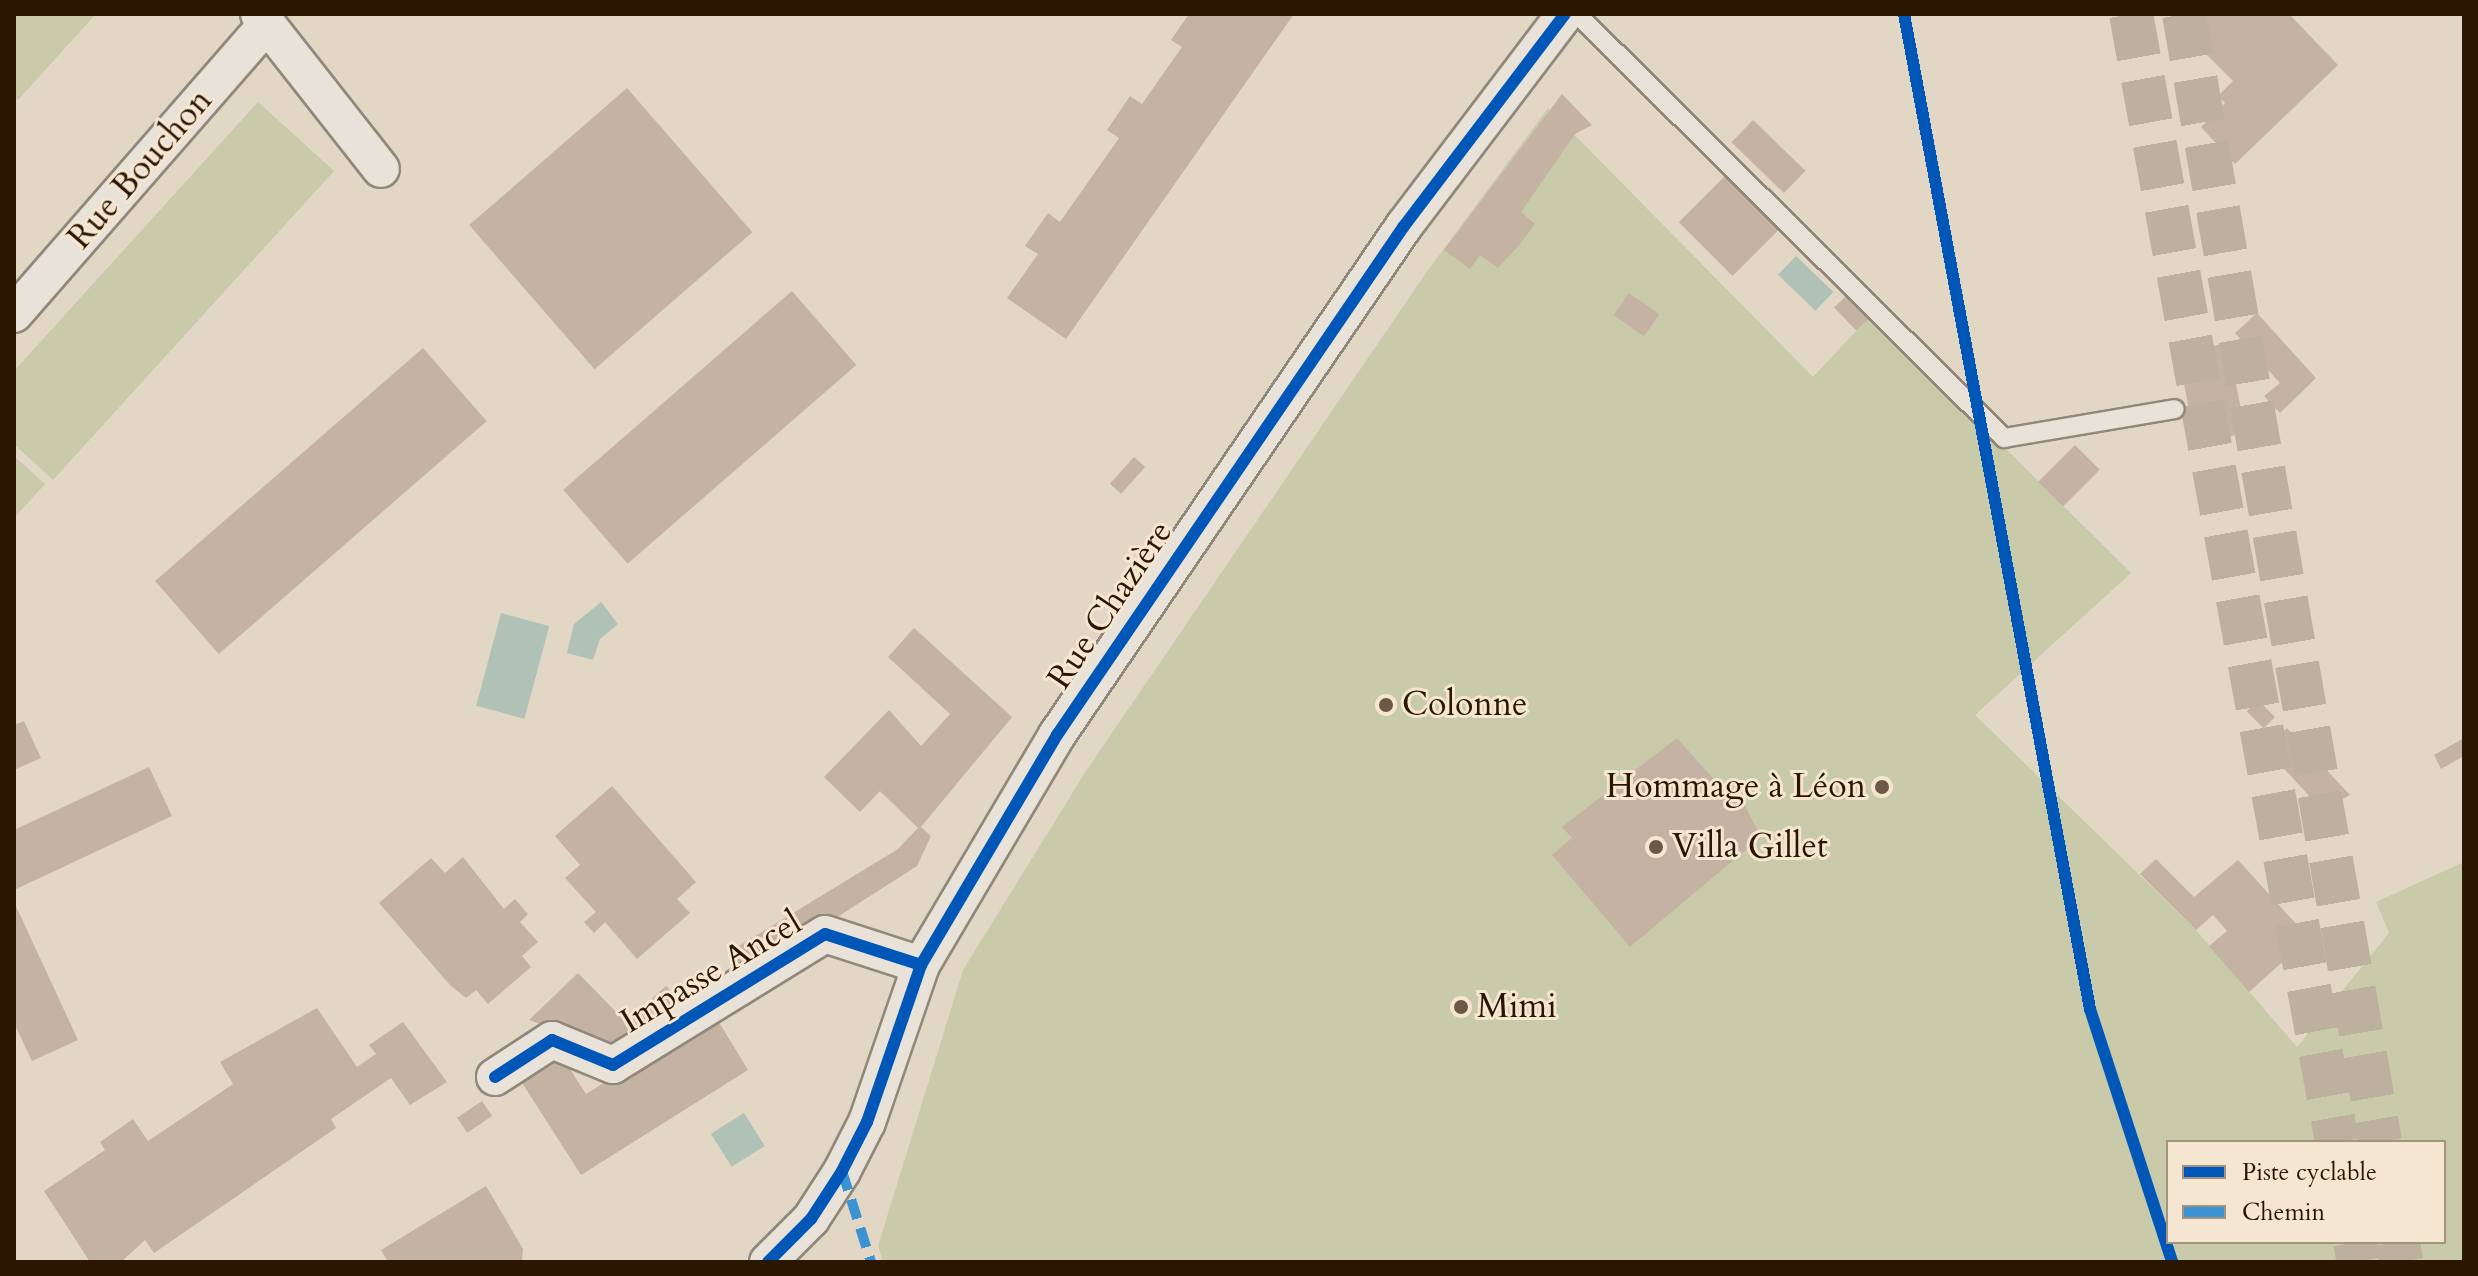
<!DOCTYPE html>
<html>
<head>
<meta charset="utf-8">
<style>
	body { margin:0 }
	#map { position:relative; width:2478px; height:1276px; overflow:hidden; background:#e2d6c5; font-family:Cardo,serif }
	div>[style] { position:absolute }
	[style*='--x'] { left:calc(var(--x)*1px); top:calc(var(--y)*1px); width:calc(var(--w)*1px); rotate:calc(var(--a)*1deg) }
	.green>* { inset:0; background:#c9caa9 }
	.water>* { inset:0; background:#b0c2b5; transform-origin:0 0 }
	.building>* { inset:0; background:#c4b3a3; transform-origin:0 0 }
	.primary-tunnel>* { height:44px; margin-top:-22px; transform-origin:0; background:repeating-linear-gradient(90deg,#bdb09e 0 44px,transparent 0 66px) }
	.roads { filter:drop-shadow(2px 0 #91877b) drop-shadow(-2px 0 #91877b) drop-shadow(0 2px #91877b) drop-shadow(0 -2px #91877b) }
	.lane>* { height:18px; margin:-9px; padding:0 9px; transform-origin:9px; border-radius:9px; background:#e8e2d9 }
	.street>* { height:36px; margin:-18px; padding:0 18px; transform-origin:18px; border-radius:18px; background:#e8e2d9 }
	.quiet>* { height:10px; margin-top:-5px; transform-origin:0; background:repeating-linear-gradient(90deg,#3c93d1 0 20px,transparent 0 30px) }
	.cycleway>* { height:12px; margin:-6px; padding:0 6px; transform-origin:6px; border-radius:6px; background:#0057b8 }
	.dots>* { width:22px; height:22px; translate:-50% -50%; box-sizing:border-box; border:4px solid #f5e6d1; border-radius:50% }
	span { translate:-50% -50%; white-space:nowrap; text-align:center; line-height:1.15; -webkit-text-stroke:6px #f5e6d1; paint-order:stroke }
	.street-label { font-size:34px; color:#2b1602 }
	.poi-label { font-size:34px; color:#2b1602 }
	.left { translate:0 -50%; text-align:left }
	.right { translate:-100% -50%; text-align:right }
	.frame { position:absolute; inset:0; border:16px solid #2b1602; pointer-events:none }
	.legend { position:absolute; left:2166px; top:1140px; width:280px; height:104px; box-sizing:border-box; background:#f5e6d1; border:2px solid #a4937e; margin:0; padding:10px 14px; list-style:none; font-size:24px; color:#2b1602 }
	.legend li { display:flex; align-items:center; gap:16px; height:40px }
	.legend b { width:40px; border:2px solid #a4937e }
</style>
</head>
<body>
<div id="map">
	<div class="green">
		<div style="clip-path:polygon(14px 14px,94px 16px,18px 100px,14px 97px)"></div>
		<div style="clip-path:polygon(258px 102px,334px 171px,53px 480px,14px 444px,14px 371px)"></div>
		<div style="clip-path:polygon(evenodd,1548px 108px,1813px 377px,1871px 315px,2131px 573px,1975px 715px,2196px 930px,2297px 1047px,2389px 933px,2376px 902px,2464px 862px,2464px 1262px,883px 1262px,878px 1246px,963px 970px,1086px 771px,1426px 273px,1548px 108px,2168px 1142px,2444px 1142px,2444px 1242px,2168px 1242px,2168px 1142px)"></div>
		<div style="clip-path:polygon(14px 456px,45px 484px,14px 518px)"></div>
	</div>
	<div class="water">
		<div style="left:1796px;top:256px;width:52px;height:26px;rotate:44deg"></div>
		<div style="clip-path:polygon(601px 602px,618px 624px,600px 639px,593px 660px,567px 653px,574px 624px)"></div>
		<div style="left:501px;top:613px;width:50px;height:96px;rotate:15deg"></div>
		<div style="left:744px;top:1113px;width:39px;height:39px;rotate:58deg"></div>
	</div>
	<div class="building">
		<div style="clip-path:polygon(1189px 14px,1294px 14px,1066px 339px,1007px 298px,1038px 254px,1025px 246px,1048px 213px,1060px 222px,1119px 138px,1107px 130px,1130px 96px,1142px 104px,1182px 47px,1171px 40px)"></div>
		<div style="clip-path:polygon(2192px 14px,2289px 14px,2338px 65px,2235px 164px,2201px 127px,2225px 103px,2218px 96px,2233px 81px,2179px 27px)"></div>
		<div style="left:627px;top:88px;width:191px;height:209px;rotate:49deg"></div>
		<div style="clip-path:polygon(1562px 94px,1592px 125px,1575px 134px,1521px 212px,1535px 224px,1520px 244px,1498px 268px,1480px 255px,1470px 269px,1444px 250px)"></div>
		<div style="left:1753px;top:120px;width:73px;height:31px;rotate:44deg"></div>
		<div style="left:1729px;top:172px;width:76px;height:71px;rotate:45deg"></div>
		<div style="left:792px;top:291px;width:98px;height:303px;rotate:49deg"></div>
		<div style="left:1629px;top:293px;width:37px;height:27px;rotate:35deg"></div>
		<div style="left:1847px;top:295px;width:32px;height:18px;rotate:46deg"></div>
		<div style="clip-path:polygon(2257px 313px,2316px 378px,2280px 413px,2264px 396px,2280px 383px,2235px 333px)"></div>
		<div style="left:2228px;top:343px;width:92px;height:51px;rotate:79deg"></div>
		<div style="left:423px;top:348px;width:97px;height:355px;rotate:49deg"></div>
		<div style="left:2075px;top:445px;width:35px;height:52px;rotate:45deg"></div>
		<div style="left:1134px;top:457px;width:15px;height:36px;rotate:42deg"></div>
		<div style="clip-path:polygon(914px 628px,1012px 717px,921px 827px,931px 836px,917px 866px,745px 976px,729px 952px,898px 849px,918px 828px,880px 791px,860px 812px,824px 777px,889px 710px,921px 746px,950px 714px,888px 657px)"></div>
		<div style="left:2258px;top:700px;width:24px;height:16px;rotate:45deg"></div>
		<div style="clip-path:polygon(24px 721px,41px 758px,14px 770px,14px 725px)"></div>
		<div style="clip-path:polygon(2287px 728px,2349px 794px,2350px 795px,2335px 803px,2325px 794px,2315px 802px,2288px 773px,2266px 749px)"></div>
		<div style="clip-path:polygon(1677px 738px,1718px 784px,1738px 792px,1761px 837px,1630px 947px,1552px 855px,1572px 838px,1562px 827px)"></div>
		<div style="clip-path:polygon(2464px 738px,2464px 756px,2441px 769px,2434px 755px)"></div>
		<div style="clip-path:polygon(149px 767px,172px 816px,14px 890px,14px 830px)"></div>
		<div style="clip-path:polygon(612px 786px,696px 882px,677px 899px,690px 913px,637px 959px,605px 922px,594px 933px,584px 922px,596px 912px,565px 878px,580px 865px,555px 836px)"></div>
		<div style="clip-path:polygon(463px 857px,504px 909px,515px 899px,528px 914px,520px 922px,538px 942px,522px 956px,531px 967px,488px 1004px,476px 990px,466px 998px,450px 985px,379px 903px,431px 858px,445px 873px)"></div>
		<div style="clip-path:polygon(2156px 859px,2194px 897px,2238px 860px,2309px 938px,2249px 992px,2209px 946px,2227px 931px,2213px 915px,2196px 930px,2140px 874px)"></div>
		<div style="clip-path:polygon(14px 902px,78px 1040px,32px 1061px,14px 1023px)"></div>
		<div style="clip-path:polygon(578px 973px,626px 1022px,666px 986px,688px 1010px,621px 1052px,529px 1020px)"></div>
		<div style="clip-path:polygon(317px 1008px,357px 1067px,376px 1054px,369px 1045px,403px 1022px,447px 1082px,410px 1105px,391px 1078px,331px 1119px,336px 1128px,154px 1253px,145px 1240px,121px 1262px,90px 1262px,44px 1191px,105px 1150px,100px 1142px,133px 1119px,148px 1141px,233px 1084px,220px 1062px)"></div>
		<div style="clip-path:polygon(714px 1014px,748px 1070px,581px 1175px,519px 1078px,559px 1052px,586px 1094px)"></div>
		<div style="left:482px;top:1101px;width:18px;height:30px;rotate:56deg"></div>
		<div style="clip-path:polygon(486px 1186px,523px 1249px,522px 1261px,388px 1262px,381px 1250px)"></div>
	</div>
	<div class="primary-tunnel">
		<div style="--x:2131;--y:14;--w:1147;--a:79.65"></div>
		<div style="--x:2184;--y:14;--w:1145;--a:80.14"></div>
		<div style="--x:2355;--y:1242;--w:20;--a:79"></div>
		<div style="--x:2398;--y:1242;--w:20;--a:81"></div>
	</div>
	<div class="roads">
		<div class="lane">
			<div style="--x:1577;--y:14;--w:602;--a:44.8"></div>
			<div style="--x:2004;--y:438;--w:173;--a:-9.6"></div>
		</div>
		<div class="street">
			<div style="--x:259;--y:14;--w:197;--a:51.8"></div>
			<div style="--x:14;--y:314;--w:385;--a:-48.9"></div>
			<div style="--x:495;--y:1077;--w:68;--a:-33"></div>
			<div style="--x:552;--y:1040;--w:66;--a:22.3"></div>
			<div style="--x:613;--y:1065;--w:249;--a:-31.7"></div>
			<div style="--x:825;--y:934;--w:101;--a:17.9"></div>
			<div style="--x:768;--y:1262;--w:61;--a:-45"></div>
			<div style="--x:811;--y:1219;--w:57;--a:-57.1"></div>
			<div style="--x:842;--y:1171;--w:55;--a:-63"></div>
			<div style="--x:867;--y:1122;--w:166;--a:-71"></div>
			<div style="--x:921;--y:965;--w:267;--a:-59.4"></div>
			<div style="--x:1057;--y:735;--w:616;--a:-55.72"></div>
			<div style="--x:1404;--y:226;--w:266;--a:-52.8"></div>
		</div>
	</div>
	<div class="quiet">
		<div style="--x:842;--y:1171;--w:96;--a:72.3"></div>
	</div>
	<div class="cycleway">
		<div style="--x:1904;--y:14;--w:1012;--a:79.41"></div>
		<div style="--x:2090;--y:1009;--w:266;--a:72"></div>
		<div style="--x:495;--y:1077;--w:68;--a:-33"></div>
		<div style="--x:552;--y:1040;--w:66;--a:22.3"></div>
		<div style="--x:613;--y:1065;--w:249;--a:-31.7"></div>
		<div style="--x:825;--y:934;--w:101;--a:17.9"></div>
		<div style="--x:768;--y:1262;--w:61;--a:-45"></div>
		<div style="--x:811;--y:1219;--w:57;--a:-57.1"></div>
		<div style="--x:842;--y:1171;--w:55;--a:-63"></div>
		<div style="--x:867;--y:1122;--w:166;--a:-71"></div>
		<div style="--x:921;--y:965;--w:267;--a:-59.4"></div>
		<div style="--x:1057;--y:735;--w:616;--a:-55.72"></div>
		<div style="--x:1404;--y:226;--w:266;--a:-52.8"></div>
	</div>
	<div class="dots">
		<div style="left:1386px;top:705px;background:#6b5946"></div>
		<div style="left:1882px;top:787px;background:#6b5946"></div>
		<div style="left:1656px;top:847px;background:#6b5946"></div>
		<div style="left:1461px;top:1007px;background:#6b5946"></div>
	</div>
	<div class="street-label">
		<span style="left:140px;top:169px;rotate:-49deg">Rue Bouchon</span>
		<span style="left:1110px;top:605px;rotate:-56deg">Rue Chazière</span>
		<span style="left:711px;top:972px;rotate:-31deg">Impasse Ancel</span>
	</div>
	<div class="poi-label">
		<span class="left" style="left:1402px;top:705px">Colonne</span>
		<span class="right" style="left:1866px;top:787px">Hommage à Léon</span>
		<span class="left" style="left:1672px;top:847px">Villa Gillet</span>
		<span class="left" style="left:1477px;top:1007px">Mimi</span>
	</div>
	<div class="frame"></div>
	<ul class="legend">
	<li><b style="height:10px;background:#0057b8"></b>Piste cyclable</li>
	<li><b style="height:10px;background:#3c93d1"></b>Chemin</li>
	</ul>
</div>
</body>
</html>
